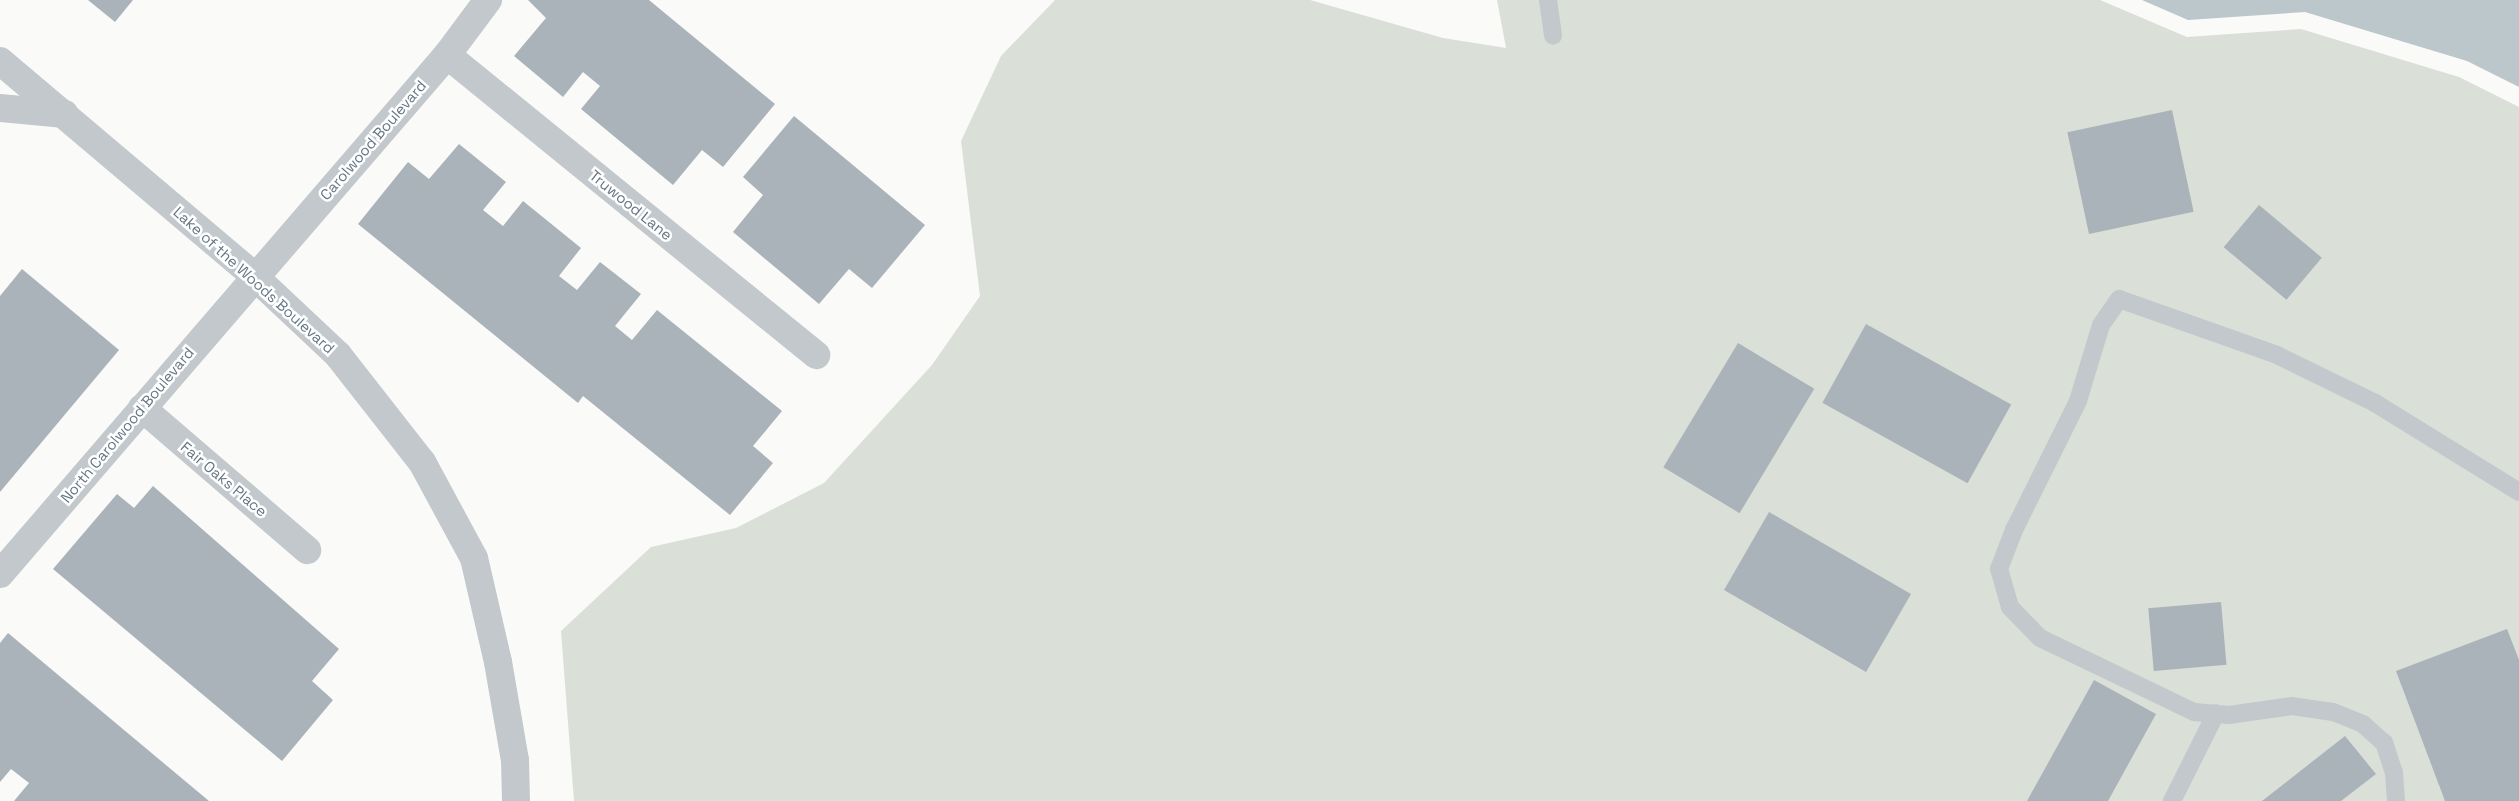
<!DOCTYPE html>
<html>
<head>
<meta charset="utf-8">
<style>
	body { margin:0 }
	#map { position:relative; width:2519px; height:801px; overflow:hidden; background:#fafaf8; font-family:"Space Grotesk",sans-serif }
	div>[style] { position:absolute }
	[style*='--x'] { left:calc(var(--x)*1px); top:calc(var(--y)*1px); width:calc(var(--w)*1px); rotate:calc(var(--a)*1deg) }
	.green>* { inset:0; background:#dadfd7 }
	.water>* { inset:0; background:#bbc7cb }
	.building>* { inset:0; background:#aab3b9; transform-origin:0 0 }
	.service>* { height:18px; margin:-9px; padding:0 9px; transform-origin:9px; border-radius:9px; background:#c3c8cc }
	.minor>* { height:28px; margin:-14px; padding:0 14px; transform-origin:14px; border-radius:14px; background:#c3c8cc }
	.tertiary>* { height:28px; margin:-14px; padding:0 14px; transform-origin:14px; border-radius:14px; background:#c3c8cc }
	span { translate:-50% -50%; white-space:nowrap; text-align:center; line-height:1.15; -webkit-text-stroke:5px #fff; paint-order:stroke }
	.street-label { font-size:15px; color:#657683 }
</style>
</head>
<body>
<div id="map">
	<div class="green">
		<div style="clip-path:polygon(1055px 0,1310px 0,1443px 38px,1506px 48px,1497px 0,2100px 0,2187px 37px,2301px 29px,2459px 77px,2519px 107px,2519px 801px,574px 801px,561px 631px,651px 547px,736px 528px,824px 483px,932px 365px,980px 296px,961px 141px,1001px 56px)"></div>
	</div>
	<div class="water">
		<div style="clip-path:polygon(2142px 0,2519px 0,2519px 87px,2467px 61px,2305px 12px,2188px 20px)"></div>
	</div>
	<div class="building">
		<div style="clip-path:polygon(88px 0,133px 0,115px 22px)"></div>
		<div style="clip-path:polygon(528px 0,649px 0,775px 104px,723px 167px,702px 150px,673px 185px,581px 109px,600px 86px,583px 72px,563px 97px,514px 56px,546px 18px)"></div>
		<div style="left:2172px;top:110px;width:104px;height:107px;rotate:78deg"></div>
		<div style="clip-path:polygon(794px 116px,925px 225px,872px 288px,849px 269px,819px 304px,733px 232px,763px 195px,743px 177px)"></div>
		<div style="clip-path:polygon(459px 144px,506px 182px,483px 210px,503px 226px,523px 201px,581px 248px,559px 276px,577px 290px,600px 262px,641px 294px,615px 326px,632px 340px,657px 310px,782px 411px,753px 446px,773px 463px,730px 515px,583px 396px,578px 403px,358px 224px,408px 162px,429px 179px)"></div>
		<div style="left:2259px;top:205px;width:82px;height:55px;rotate:40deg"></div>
		<div style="clip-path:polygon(22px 269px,119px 350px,0 492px,0 296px)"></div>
		<div style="left:1866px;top:324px;width:166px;height:90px;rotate:29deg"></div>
		<div style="left:1738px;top:343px;width:89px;height:145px;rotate:31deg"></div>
		<div style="clip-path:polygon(153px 486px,339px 649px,312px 681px,333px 700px,282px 761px,53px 569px,117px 494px,134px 508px)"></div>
		<div style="left:1769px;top:512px;width:164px;height:90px;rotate:30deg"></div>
		<div style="left:2221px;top:602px;width:63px;height:73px;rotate:85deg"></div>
		<div style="clip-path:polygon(2507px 629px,2519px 660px,2519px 801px,2445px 801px,2396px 671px)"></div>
		<div style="clip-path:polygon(8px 633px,209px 801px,14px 801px,29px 783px,11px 769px,0 782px,0 643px)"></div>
		<div style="clip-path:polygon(2094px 680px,2156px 714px,2108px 801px,2027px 801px)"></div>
		<div style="clip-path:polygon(2345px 736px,2376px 774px,2341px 801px,2262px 801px)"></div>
	</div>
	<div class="service">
		<div style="--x:1548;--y:0;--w:36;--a:82"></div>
		<div style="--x:2172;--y:801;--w:98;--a:-63.4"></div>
		<div style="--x:2396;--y:801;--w:28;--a:-94"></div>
		<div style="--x:2394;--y:773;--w:32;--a:-108"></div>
		<div style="--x:2384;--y:743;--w:28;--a:-138"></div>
		<div style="--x:2363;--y:724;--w:32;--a:-158"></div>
		<div style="--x:2333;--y:712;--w:41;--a:-171.7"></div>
		<div style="--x:2292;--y:706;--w:64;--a:171.9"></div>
		<div style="--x:2229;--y:715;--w:35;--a:-175"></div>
		<div style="--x:2194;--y:712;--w:171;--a:-154.3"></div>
		<div style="--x:2040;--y:638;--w:43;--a:-134.1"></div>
		<div style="--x:2010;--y:607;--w:40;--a:-106"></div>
		<div style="--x:1999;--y:569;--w:42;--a:-69"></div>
		<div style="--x:2014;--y:530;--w:144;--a:-63.6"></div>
		<div style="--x:2078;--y:401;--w:79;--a:-73.2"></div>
		<div style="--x:2101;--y:325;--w:32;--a:-55"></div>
		<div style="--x:2119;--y:299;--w:168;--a:19.5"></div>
		<div style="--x:2277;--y:355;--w:109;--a:26.1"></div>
		<div style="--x:2375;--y:403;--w:169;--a:31.7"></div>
	</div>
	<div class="minor">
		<div style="--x:447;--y:55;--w:476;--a:39.1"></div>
		<div style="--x:0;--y:108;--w:65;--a:5.3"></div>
		<div style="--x:142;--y:408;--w:218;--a:40.7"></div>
		<div style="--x:0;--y:574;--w:685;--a:-49.26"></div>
		<div style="--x:447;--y:55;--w:69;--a:-53.3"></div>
	</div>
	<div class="tertiary">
		<div style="--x:0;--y:61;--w:333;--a:40.2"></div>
		<div style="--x:254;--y:276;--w:115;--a:43.2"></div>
		<div style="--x:338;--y:355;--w:136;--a:51.9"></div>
		<div style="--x:422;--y:462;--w:109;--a:61.6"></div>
		<div style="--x:474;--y:558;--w:107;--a:77"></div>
		<div style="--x:498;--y:662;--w:99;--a:80.2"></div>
		<div style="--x:515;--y:760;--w:41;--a:88.6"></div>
	</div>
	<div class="street-label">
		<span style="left:373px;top:140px;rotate:-49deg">Carolwood Boulevard</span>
		<span style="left:631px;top:205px;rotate:39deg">Truwood Lane</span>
		<span style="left:254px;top:280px;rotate:42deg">Lake of the Woods Boulevard</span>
		<span style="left:127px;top:425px;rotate:-50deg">North Carolwood Boulevard</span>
		<span style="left:224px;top:479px;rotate:40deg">Fair Oaks Place</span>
	</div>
</div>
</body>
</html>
